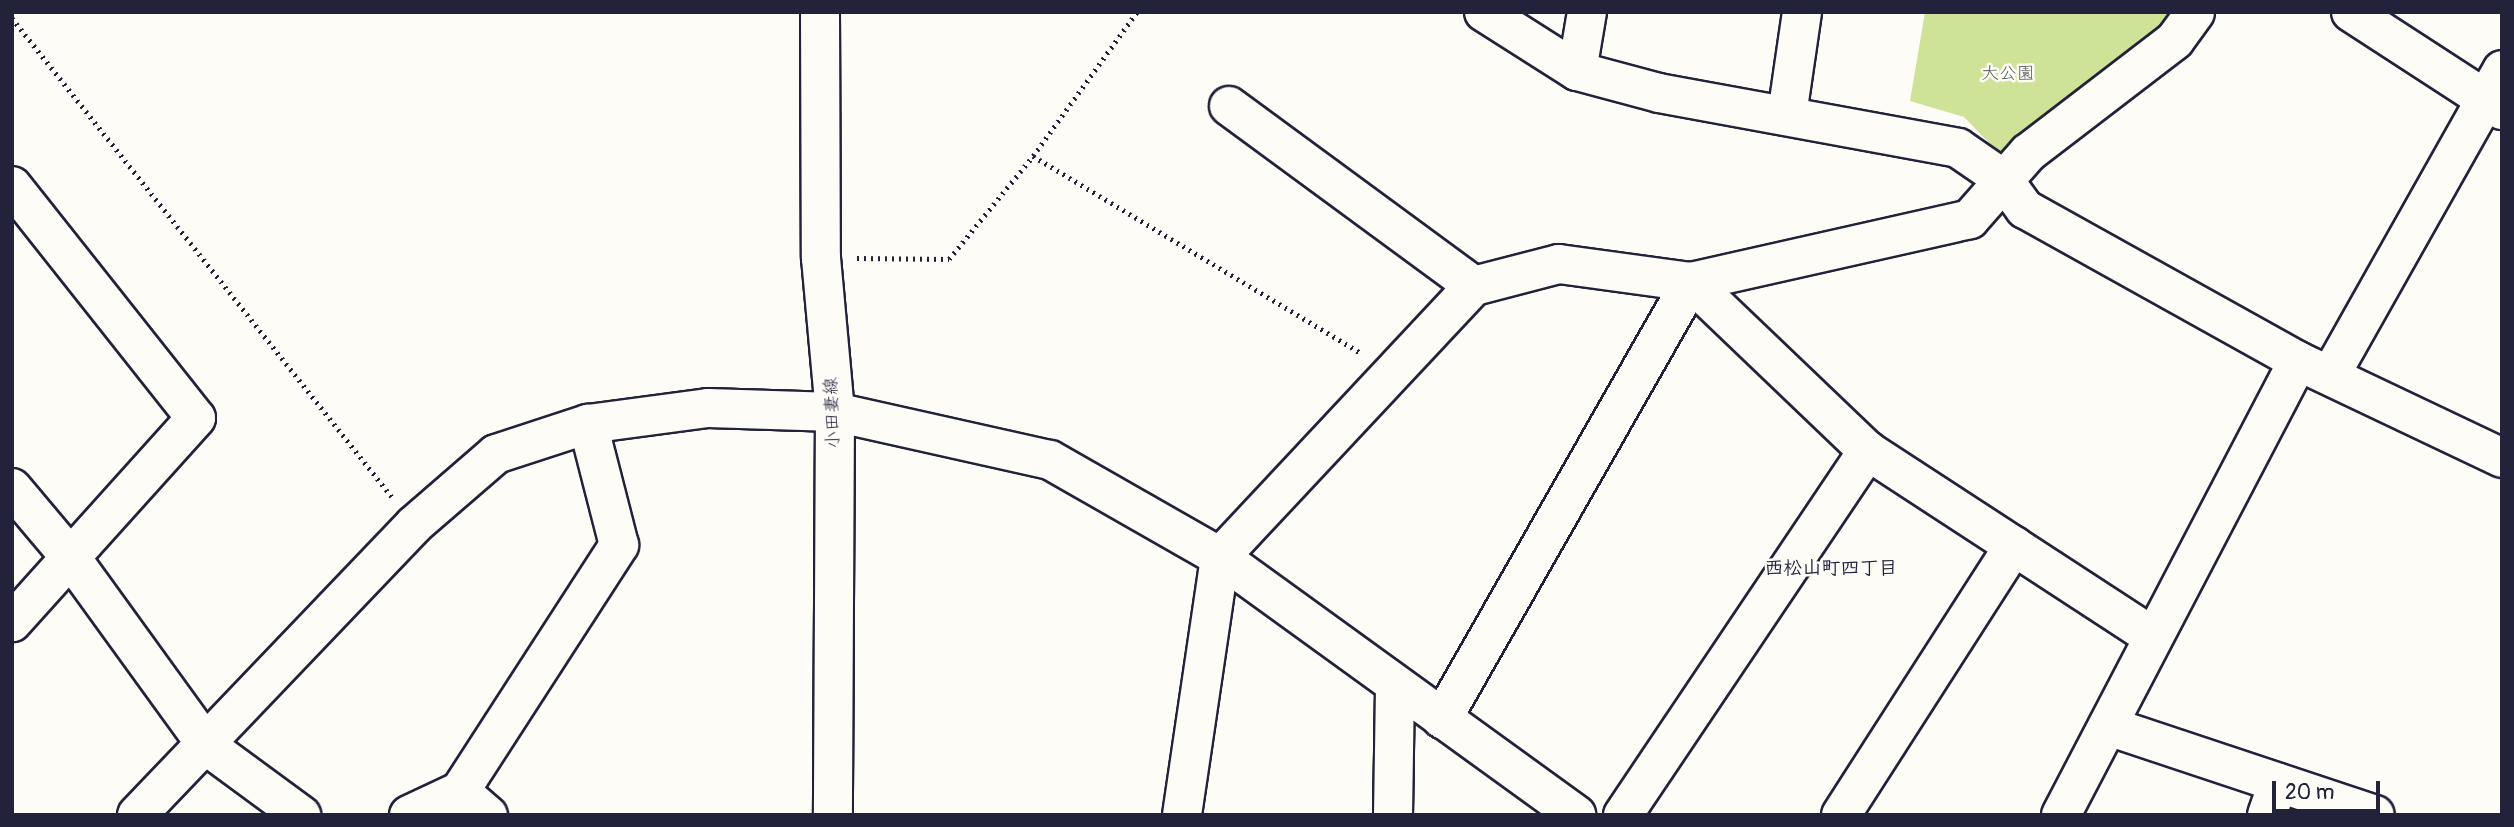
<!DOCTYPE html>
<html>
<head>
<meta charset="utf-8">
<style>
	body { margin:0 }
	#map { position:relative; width:2514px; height:827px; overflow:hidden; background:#fdfcf7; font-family:Pangolin,"Klee One",sans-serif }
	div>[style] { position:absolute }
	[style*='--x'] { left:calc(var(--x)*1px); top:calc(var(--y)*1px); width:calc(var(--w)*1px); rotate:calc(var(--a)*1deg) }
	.green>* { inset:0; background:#cee398 }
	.path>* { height:4.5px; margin-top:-2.25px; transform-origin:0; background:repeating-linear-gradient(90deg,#22223b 0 2px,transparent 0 7px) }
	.roads { filter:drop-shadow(2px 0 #22223b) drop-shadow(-2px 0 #22223b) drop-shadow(0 2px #22223b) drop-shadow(0 -2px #22223b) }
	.minor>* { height:38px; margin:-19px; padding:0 19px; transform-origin:19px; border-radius:19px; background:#fdfcf7 }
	span { translate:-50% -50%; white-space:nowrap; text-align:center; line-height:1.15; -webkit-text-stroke:5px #fdfcf7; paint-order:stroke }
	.park-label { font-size:18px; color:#565c57 }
	.street-label { font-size:18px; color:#22223b }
	.neighbourhood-label { font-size:19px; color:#22223b; font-weight:700 }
	.frame { position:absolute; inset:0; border:14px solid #22223b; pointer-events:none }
	.scale { position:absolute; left:2272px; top:781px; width:108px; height:32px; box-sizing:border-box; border:4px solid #22223b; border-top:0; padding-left:9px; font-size:21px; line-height:24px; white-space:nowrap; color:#22223b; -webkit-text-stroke:5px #fdfcf7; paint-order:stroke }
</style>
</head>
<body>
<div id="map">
	<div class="green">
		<div style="clip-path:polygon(1925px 12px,2178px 12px,2169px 25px,2002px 156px,1964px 117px,1910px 101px)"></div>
	</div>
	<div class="path">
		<div style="--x:12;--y:18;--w:611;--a:51.57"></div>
		<div style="--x:1033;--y:156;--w:384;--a:31"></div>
		<div style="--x:857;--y:258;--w:92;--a:0.6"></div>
		<div style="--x:949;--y:259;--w:133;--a:-50.8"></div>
		<div style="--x:1033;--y:156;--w:178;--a:-54.2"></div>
	</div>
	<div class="roads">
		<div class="minor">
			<div style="--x:820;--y:12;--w:246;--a:89.8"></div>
			<div style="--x:821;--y:258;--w:155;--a:84.8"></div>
			<div style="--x:835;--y:412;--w:403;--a:90.3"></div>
			<div style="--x:1484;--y:12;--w:110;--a:32.4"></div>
			<div style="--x:1577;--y:71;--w:85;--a:15"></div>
			<div style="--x:1659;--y:93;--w:304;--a:10.4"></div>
			<div style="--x:1958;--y:148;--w:55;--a:34.6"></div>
			<div style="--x:2003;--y:179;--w:37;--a:54"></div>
			<div style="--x:2025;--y:209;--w:312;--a:29.1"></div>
			<div style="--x:2298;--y:361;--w:226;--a:25.4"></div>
			<div style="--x:2351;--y:12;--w:180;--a:33"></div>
			<div style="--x:1577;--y:71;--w:60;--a:-80.4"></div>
			<div style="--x:1229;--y:106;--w:304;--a:36.3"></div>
			<div style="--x:1787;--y:115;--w:104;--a:-81.7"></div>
			<div style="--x:12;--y:186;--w:296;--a:51.6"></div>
			<div style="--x:196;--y:418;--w:275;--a:132"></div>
			<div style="--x:1691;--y:282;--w:245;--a:43.7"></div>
			<div style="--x:1868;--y:451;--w:339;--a:33.1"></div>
			<div style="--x:2331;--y:374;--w:349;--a:-60.6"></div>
			<div style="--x:12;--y:488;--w:92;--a:49.9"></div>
			<div style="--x:71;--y:558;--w:232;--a:54.1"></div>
			<div style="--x:207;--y:746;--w:117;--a:36.3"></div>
			<div style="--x:1442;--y:719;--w:503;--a:-60.33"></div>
			<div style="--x:2108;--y:726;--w:281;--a:18.4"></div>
			<div style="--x:460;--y:791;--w:37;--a:41"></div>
			<div style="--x:137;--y:815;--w:401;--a:-46.3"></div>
			<div style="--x:414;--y:525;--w:108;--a:-40.9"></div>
			<div style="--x:496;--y:454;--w:97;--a:-18.1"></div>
			<div style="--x:588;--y:424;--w:121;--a:-7.6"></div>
			<div style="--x:708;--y:408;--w:127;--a:1.8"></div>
			<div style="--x:835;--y:412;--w:220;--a:12.6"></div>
			<div style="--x:1050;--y:460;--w:196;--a:29.7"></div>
			<div style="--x:1220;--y:557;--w:440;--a:35.9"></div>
			<div style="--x:409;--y:815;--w:56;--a:-25.2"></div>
			<div style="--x:460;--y:791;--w:293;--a:-57.1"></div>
			<div style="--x:619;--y:545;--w:125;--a:-104.4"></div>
			<div style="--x:1182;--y:815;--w:261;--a:-81.6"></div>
			<div style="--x:1220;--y:557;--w:371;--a:-46.9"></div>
			<div style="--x:1474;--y:286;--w:88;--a:-14.5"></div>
			<div style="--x:1559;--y:264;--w:133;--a:7.8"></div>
			<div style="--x:1691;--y:282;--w:286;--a:-12.7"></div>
			<div style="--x:1970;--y:219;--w:88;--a:-48.7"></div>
			<div style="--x:2028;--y:153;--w:185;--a:-37.5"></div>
			<div style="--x:2175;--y:40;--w:34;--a:-54"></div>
			<div style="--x:1393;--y:815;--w:129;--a:-89.1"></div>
			<div style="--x:1623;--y:815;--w:439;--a:-56.1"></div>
			<div style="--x:1841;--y:815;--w:320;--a:-57.3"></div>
			<div style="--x:2061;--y:815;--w:512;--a:-62.43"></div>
			<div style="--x:2267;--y:815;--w:34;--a:-71"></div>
		</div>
	</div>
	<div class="park-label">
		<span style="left:2008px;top:74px">大公園</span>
	</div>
	<div class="street-label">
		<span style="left:833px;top:413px;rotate:-92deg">小田妻線</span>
	</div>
	<div class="neighbourhood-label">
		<span style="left:1831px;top:569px">西松山町四丁目</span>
	</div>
	<div class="frame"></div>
	<div class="scale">20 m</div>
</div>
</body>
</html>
